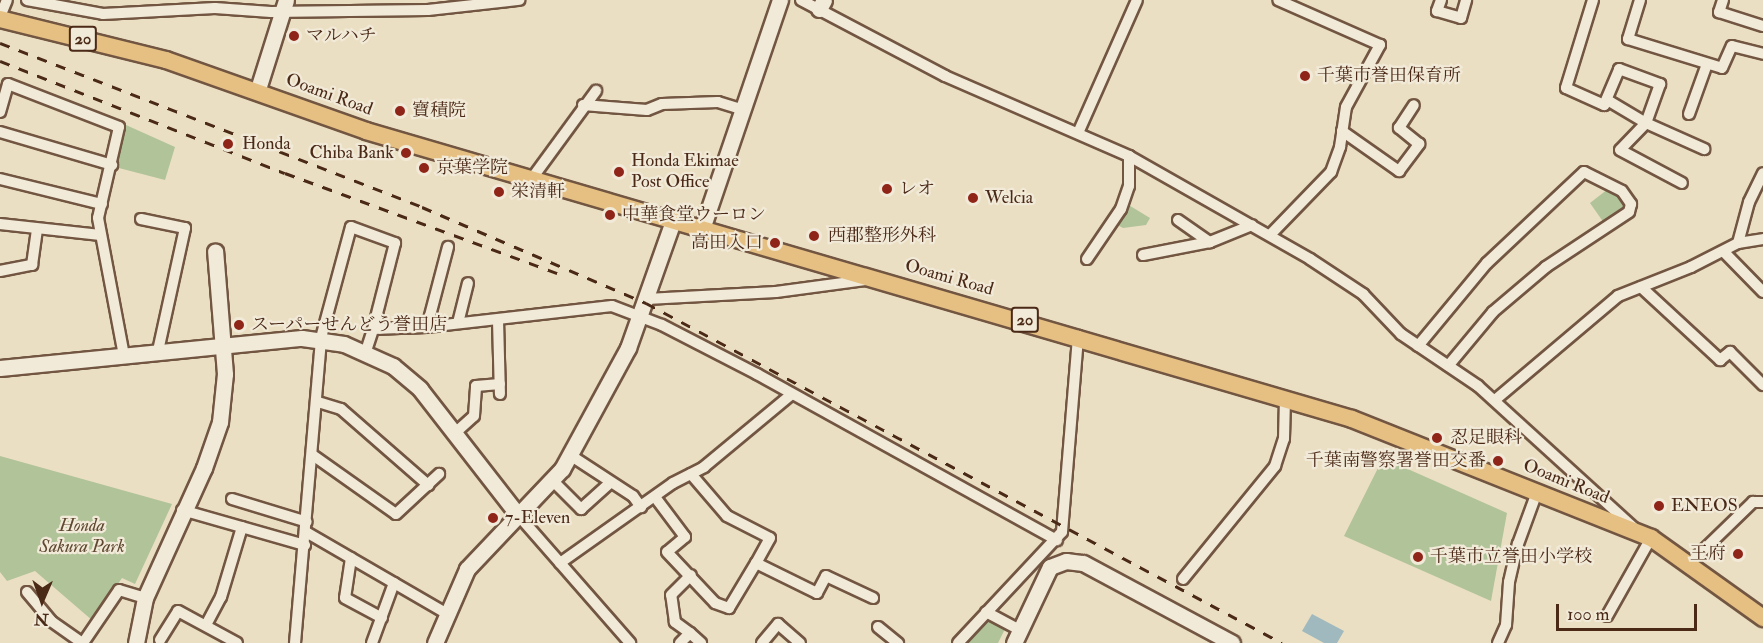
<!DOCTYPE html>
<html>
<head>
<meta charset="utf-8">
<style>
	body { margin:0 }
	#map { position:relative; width:1763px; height:643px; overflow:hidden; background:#ebdfc3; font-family:"IM FELL Double Pica","Noto Serif JP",serif }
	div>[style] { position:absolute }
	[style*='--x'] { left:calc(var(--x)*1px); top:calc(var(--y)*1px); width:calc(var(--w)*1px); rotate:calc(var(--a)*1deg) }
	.green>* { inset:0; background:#b1c399 }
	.water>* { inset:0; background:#9fb9bf }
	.roads { filter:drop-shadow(2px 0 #725642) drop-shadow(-2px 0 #725642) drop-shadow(0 2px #725642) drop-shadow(0 -2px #725642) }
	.street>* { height:10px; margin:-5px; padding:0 5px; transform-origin:5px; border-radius:5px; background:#f2ead8 }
	.secondary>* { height:15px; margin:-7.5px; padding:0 7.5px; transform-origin:7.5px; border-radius:7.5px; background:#f2ead8 }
	.primary>* { height:16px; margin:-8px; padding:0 8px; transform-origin:8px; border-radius:8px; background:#e6c082 }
	.rail>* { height:3px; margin-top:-1.5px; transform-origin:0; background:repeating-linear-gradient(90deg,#4a2917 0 10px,transparent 0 20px) }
	.dots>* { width:16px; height:16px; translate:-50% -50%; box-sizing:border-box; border:3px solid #f2ead8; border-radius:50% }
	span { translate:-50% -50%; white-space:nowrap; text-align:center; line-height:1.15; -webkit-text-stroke:4.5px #f2ead8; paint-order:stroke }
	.shield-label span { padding:2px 4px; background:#f2ead8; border:2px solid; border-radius:4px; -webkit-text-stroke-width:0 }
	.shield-label { font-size:16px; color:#4a2917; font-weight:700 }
	.poi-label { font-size:18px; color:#4a2917 }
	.left { translate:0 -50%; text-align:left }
	.right { translate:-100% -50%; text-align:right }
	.street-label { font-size:18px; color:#4a2917 }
	.park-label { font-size:18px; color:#5f4831; font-style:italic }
	.north { position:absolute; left:12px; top:571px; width:60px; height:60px; -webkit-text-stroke:4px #f2ead8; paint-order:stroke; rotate:182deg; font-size:16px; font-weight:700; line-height:24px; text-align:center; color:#4a2917 }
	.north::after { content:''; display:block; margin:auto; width:21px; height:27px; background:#4a2917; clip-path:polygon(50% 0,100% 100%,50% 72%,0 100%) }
	.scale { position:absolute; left:1556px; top:604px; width:141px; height:27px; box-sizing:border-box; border:3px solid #4a2917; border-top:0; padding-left:8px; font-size:18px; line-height:21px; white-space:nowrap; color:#4a2917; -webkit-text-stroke:4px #f2ead8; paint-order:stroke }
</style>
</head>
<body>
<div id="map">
	<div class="green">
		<div style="clip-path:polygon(126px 125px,175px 147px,165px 180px,115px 167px)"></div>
		<div style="clip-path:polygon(1608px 189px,1620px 195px,1626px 210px,1604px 223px,1590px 203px)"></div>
		<div style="clip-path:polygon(1127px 204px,1150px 218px,1146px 225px,1123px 228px,1114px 223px)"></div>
		<div style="clip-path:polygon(0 456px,172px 504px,135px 584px,122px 578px,93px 621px,35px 571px,7px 581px,0 572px)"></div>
		<div style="clip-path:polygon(1383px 458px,1507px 513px,1491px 601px,1344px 536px)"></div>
		<div style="clip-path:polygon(989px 618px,1006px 627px,998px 643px,962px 643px)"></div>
	</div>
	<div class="water">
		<div style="clip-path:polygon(1312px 614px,1344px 631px,1337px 643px,1324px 643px,1302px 631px)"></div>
	</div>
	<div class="roads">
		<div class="street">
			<div style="--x:27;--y:0;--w:77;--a:10.4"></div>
			<div style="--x:103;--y:14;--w:112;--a:-3.1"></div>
			<div style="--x:215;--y:8;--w:56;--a:4.1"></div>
			<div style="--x:271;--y:12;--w:157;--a:-0.7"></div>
			<div style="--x:428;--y:10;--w:92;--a:-6.3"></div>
			<div style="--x:801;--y:0;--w:163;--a:27.8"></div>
			<div style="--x:945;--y:76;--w:201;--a:23.5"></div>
			<div style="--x:1129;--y:156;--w:208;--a:29.6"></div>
			<div style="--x:1310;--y:259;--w:64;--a:33.4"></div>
			<div style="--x:1363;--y:294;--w:55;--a:46.5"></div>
			<div style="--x:1401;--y:334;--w:93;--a:34"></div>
			<div style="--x:1478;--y:386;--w:214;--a:42.3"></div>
			<div style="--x:1441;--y:0;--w:12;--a:110"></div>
			<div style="--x:1437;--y:11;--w:25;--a:16"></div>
			<div style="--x:1461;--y:18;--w:19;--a:-74"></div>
			<div style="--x:1593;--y:0;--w:92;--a:107.1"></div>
			<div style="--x:1566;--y:88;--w:42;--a:24.1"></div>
			<div style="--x:1604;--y:105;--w:39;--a:-67"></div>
			<div style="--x:1619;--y:69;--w:44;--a:20.1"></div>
			<div style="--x:1660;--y:84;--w:41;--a:109.7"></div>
			<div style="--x:1646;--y:123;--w:37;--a:134"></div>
			<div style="--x:1620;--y:150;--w:70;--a:28"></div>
			<div style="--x:1640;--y:0;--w:41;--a:107.1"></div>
			<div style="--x:1628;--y:39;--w:98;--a:17.1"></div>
			<div style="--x:1722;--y:68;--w:24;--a:-66"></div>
			<div style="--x:1732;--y:46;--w:32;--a:14"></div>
			<div style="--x:1723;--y:0;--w:13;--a:108"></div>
			<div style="--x:1719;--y:12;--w:46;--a:17.7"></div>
			<div style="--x:0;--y:17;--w:18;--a:-68"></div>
			<div style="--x:1609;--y:101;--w:43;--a:30.7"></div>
			<div style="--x:1646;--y:123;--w:64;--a:24.1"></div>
			<div style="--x:583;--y:105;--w:64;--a:4.5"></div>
			<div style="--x:647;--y:110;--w:16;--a:-22"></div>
			<div style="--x:662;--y:104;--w:56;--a:-2"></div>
			<div style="--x:718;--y:102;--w:28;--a:17"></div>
			<div style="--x:0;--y:112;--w:29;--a:-74"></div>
			<div style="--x:8;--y:84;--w:119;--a:21.2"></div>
			<div style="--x:119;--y:127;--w:93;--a:103"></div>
			<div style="--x:98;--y:218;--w:139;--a:79.3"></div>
			<div style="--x:1689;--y:114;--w:53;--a:-70.2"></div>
			<div style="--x:1342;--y:131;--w:70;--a:35.1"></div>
			<div style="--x:1399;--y:171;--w:34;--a:-53"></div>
			<div style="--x:1419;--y:144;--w:26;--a:-141"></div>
			<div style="--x:1399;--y:128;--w:27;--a:-57"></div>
			<div style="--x:0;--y:132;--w:117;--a:16.4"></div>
			<div style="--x:1078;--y:133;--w:145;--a:-66.1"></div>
			<div style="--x:533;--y:177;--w:107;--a:-53.8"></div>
			<div style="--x:0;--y:179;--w:105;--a:13.8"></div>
			<div style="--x:141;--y:219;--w:45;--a:11.6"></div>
			<div style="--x:185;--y:228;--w:126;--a:102.4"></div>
			<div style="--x:1178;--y:220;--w:39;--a:35"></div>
			<div style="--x:0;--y:224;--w:101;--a:6.3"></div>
			<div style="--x:1270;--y:235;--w:88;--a:-45.9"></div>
			<div style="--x:1331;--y:172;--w:27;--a:-70"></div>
			<div style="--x:1340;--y:147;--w:40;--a:-81.5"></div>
			<div style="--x:1346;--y:107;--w:71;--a:-61.3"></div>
			<div style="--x:1380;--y:45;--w:111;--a:-156.2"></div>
			<div style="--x:1738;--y:243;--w:42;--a:-75"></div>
			<div style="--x:1749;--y:202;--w:32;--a:-64"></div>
			<div style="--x:1724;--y:252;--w:56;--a:45.7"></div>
			<div style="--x:1143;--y:255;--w:68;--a:-11"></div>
			<div style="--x:1210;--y:242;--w:45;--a:-22"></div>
			<div style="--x:1087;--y:259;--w:60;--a:-55.8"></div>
			<div style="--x:1121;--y:209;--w:24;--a:-71"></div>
			<div style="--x:1129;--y:186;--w:30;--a:-90"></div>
			<div style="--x:0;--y:271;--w:33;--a:-11"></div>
			<div style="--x:32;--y:265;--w:34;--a:-82"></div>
			<div style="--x:1641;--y:287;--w:108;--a:42.7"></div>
			<div style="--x:1720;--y:360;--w:13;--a:-39"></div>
			<div style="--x:1730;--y:352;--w:47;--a:45"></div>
			<div style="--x:647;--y:299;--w:129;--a:-3.1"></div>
			<div style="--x:776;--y:292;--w:90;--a:-7.7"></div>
			<div style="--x:498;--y:320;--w:74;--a:88.5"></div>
			<div style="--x:458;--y:323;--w:41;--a:-76"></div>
			<div style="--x:427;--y:327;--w:83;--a:-75.3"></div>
			<div style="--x:1418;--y:346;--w:108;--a:-50.3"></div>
			<div style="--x:1487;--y:263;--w:133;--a:-43.2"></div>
			<div style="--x:1584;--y:172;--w:42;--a:26.6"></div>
			<div style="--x:1622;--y:191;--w:16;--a:55"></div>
			<div style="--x:1631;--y:204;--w:8;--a:104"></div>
			<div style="--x:1629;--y:212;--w:100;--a:146.5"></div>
			<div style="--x:1546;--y:267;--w:70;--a:139.7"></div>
			<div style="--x:1493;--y:312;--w:70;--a:129.8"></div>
			<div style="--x:366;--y:351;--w:23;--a:-72"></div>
			<div style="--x:373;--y:329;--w:54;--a:-2.1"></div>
			<div style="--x:427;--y:327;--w:186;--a:-6.5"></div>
			<div style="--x:612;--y:306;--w:53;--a:20.8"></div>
			<div style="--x:662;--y:325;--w:107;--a:27.3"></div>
			<div style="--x:757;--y:374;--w:343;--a:29"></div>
			<div style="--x:1495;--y:400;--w:161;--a:-40.2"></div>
			<div style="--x:1618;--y:296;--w:79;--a:-21.7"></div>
			<div style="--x:1691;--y:267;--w:53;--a:-27.1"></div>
			<div style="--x:1738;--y:243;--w:25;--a:-9"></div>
			<div style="--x:318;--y:402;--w:24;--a:17"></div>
			<div style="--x:341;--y:409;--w:116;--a:41.1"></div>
			<div style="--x:455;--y:433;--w:25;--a:-42"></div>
			<div style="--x:474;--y:416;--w:30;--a:-86"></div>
			<div style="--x:476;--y:386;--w:24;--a:-5"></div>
			<div style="--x:570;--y:455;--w:75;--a:33.1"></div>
			<div style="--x:633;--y:496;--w:14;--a:54"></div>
			<div style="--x:314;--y:456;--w:100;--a:35.3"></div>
			<div style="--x:396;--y:514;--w:59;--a:-42.9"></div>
			<div style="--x:691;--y:474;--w:55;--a:49.4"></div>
			<div style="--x:727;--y:516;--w:48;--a:27.1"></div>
			<div style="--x:770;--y:538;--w:29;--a:119"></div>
			<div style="--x:553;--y:481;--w:40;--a:45"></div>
			<div style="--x:581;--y:509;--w:40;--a:-42"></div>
			<div style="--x:655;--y:497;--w:50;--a:53.1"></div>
			<div style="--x:685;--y:537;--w:23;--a:140"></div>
			<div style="--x:667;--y:552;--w:70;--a:46.7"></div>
			<div style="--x:715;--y:603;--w:15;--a:20"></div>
			<div style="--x:729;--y:608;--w:52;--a:-59"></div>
			<div style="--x:756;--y:563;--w:68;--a:26.2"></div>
			<div style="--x:817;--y:593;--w:19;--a:-62"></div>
			<div style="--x:826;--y:576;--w:52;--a:25.1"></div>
			<div style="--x:232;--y:499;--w:78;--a:17"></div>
			<div style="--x:182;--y:510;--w:128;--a:15.9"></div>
			<div style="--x:519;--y:516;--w:169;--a:48.8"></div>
			<div style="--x:306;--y:532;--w:162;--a:30.1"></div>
			<div style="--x:351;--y:558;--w:40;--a:98.5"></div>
			<div style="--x:345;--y:598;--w:42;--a:28.4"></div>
			<div style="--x:560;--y:563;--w:138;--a:-35.3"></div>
			<div style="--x:673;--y:483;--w:35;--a:-27"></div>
			<div style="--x:704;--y:467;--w:114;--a:-39.7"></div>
			<div style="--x:1690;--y:563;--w:88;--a:-44.1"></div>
			<div style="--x:1753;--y:502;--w:10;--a:0"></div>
			<div style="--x:1183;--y:579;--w:146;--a:-50.8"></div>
			<div style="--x:1275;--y:466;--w:28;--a:-72"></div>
			<div style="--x:1284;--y:439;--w:41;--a:-88.6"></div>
			<div style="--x:27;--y:592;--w:38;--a:50"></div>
			<div style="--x:51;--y:621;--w:38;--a:35"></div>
			<div style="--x:986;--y:612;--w:38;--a:28"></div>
			<div style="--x:1607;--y:616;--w:90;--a:-60.6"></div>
			<div style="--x:206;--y:625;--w:32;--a:-62"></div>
			<div style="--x:221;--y:597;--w:73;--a:-73.3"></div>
			<div style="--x:878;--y:627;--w:26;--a:39"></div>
			<div style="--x:690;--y:633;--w:19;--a:-144"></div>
			<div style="--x:675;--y:622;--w:27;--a:-98"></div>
			<div style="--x:671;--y:595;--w:28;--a:-45"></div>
			<div style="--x:160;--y:640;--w:34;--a:-58"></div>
			<div style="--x:178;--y:611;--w:67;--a:28.5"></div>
			<div style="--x:83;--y:643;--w:64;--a:-55.8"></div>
			<div style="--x:119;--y:590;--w:27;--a:17"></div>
			<div style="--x:295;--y:643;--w:306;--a:-85.1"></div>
			<div style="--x:321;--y:338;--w:115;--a:-74.9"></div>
			<div style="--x:351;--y:227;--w:47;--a:20"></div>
			<div style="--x:395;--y:243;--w:89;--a:104.3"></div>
			<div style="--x:372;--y:643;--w:64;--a:-69.9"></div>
			<div style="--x:680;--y:643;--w:14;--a:-45"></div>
			<div style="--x:690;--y:633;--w:15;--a:42"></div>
			<div style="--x:762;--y:643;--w:25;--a:-50"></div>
			<div style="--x:778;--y:624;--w:29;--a:41"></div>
			<div style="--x:958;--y:643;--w:152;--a:-46.9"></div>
			<div style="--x:1062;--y:532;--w:197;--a:-85.3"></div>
			<div style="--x:1498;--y:643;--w:20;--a:-66"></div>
			<div style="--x:1506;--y:625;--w:43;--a:-86"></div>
			<div style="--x:1509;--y:582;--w:39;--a:-77"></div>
			<div style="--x:1518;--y:544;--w:55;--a:-69.9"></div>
		</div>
		<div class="secondary">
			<div style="--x:819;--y:9;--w:10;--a:-61"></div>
			<div style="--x:258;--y:89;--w:93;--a:-72.5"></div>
			<div style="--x:703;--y:226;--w:239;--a:-71.2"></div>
			<div style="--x:0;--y:368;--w:303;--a:-5.7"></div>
			<div style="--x:302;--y:338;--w:42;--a:8.1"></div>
			<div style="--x:344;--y:344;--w:54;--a:24.2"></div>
			<div style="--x:393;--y:366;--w:35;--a:40"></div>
			<div style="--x:420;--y:389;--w:161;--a:52.1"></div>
			<div style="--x:136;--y:643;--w:46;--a:-78.7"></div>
			<div style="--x:145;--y:598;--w:143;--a:-65.6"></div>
			<div style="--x:204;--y:468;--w:49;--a:-70.8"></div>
			<div style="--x:220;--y:422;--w:48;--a:-84.1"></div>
			<div style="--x:225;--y:374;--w:123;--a:-94.6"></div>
			<div style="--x:435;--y:643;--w:81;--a:-66.6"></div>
			<div style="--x:467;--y:569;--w:138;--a:-46.5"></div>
			<div style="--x:562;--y:469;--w:138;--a:-61.4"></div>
			<div style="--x:628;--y:348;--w:138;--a:-70.5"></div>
			<div style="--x:1014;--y:643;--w:84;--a:-64.7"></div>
			<div style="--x:1050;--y:567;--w:17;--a:-21"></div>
			<div style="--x:1066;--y:561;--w:17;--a:7"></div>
			<div style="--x:1083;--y:563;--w:169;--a:28.2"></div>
		</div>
		<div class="primary">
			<div style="--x:0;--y:19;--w:171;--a:13.9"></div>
			<div style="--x:166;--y:60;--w:212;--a:19.5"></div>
			<div style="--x:366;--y:131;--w:1027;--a:16.28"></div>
			<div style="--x:1352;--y:419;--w:322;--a:21.7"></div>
			<div style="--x:1651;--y:538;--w:138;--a:35.5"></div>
		</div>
	</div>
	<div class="rail">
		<div style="--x:0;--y:43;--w:453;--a:21.2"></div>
		<div style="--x:422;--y:207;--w:244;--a:23.2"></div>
		<div style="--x:646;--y:303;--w:721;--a:28.13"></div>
		<div style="--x:0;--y:61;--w:306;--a:21.5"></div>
		<div style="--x:285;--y:173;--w:290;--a:20.2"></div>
	</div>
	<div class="dots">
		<div style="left:294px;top:36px;background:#8f2418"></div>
		<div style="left:1305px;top:76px;background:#8f2418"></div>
		<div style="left:400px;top:111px;background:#8f2418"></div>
		<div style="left:228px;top:144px;background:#8f2418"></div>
		<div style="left:406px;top:153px;background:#8f2418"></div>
		<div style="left:424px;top:168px;background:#8f2418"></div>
		<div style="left:619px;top:172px;background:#8f2418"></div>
		<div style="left:887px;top:189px;background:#8f2418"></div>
		<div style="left:499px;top:192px;background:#8f2418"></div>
		<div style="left:973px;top:198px;background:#8f2418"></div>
		<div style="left:610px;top:215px;background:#8f2418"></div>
		<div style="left:814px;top:236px;background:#8f2418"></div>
		<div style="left:775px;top:243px;background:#8f2418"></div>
		<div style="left:239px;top:325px;background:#8f2418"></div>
		<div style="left:1437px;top:438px;background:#8f2418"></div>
		<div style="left:1498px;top:461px;background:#8f2418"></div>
		<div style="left:1659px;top:506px;background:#8f2418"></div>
		<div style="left:493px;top:518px;background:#8f2418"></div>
		<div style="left:1738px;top:554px;background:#8f2418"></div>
		<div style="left:1418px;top:557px;background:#8f2418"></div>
	</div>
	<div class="shield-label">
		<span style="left:83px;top:39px">20</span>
		<span style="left:1025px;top:320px">20</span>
	</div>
	<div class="poi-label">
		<span class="left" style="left:306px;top:36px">マルハチ</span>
		<span class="left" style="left:1317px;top:76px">千葉市誉田保育所</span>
		<span class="left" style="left:412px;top:111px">寶積院</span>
		<span class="left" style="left:242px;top:144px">Honda</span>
		<span class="right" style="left:394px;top:153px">Chiba Bank</span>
		<span class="left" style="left:631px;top:172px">Honda Ekimae<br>Post Office</span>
		<span class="left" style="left:436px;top:168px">京葉学院</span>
		<span class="left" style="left:899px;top:189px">レオ</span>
		<span class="left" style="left:511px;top:192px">栄清軒</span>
		<span class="left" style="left:985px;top:198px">Welcia</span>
		<span class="left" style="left:622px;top:215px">中華食堂ウーロン</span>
		<span class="left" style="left:828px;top:236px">西郡整形外科</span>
		<span class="right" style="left:763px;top:243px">高田入口</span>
		<span class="left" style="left:251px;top:325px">スーパーせんどう誉田店</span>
		<span class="left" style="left:1450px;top:438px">忍足眼科</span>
		<span class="right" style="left:1486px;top:461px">千葉南警察署誉田交番</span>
		<span class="left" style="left:1671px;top:506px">ENEOS</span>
		<span class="left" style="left:505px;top:518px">7-Eleven</span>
		<span class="right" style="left:1726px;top:554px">王府</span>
		<span class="left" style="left:1430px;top:557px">千葉市立誉田小学校</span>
	</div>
	<div class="street-label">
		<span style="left:329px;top:95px;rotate:20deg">Ooami Road</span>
		<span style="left:949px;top:278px;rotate:16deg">Ooami Road</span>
		<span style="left:1566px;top:482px;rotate:22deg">Ooami Road</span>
	</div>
	<div class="park-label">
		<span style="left:82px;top:537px">Honda<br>Sakura Park</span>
	</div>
	<div class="north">N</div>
	<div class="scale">100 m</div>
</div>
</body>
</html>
